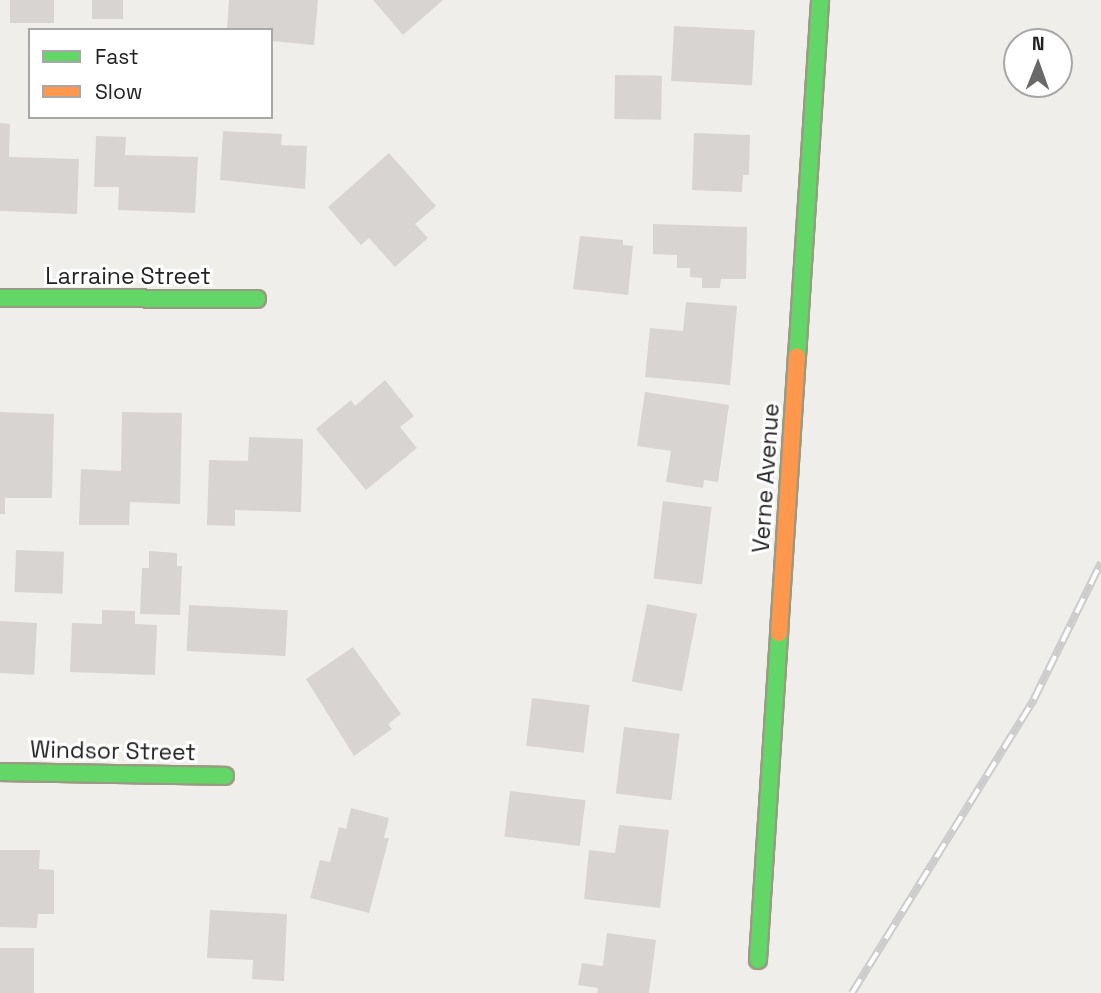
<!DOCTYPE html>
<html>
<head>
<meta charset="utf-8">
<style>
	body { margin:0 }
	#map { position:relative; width:1101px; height:993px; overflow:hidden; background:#f0eeeb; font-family:"Space Grotesk",sans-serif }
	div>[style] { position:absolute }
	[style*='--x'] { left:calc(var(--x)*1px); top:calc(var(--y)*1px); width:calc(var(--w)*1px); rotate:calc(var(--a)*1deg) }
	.building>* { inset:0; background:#d7d4d2; transform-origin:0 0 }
	.roads { filter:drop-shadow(2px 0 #999a82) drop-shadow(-2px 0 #999a82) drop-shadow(0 2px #999a82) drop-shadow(0 -2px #999a82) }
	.fast>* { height:16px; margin:-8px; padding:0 8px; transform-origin:8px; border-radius:8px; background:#63d668 }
	.slow>* { height:16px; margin:-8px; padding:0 8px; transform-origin:8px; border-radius:8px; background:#ff974d }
	.rail>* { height:8px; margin-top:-4px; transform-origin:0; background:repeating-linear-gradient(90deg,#fff 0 16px,#ccc 0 32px); box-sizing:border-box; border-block:2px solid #ccc }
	span { translate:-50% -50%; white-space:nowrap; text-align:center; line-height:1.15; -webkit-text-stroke:6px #fff; paint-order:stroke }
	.street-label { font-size:23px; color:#222 }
	.legend { position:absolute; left:28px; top:28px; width:245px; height:91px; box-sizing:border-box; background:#fff; border:2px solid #a7a7a7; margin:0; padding:9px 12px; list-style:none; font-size:21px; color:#222 }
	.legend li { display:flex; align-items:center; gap:14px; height:35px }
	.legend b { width:35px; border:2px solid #a7a7a7 }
	.north { position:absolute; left:1003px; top:28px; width:70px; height:70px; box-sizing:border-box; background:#fff; border:2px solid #a7a7a7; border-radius:50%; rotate:1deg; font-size:19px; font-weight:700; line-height:28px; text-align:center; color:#222 }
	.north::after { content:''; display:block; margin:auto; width:24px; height:32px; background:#6a6968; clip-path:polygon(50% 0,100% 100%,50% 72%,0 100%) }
</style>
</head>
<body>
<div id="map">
	<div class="building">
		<div style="left:10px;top:0;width:44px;height:23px"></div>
		<div style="left:92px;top:0;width:31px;height:19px"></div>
		<div style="clip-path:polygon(229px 0,318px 0,314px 45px,271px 41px,271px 30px,227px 30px)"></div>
		<div style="clip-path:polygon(373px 0,443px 0,403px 35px)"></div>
		<div style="left:674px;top:26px;width:81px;height:55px;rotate:3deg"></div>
		<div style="left:615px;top:75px;width:47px;height:44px;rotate:1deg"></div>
		<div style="clip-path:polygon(0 123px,10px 124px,9px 157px,79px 159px,77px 214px,0 211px)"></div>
		<div style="clip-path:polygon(223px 131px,282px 134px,281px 145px,307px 146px,305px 189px,220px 180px)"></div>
		<div style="clip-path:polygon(694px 133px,750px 135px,749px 175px,743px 175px,742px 192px,692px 190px)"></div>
		<div style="clip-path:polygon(96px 136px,126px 137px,125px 155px,198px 157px,195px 213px,118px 210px,119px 187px,94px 187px)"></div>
		<div style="clip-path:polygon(389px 153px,436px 206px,415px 224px,428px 238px,395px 267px,369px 238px,361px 245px,328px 207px)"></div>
		<div style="clip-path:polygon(653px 224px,747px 227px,746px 279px,721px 279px,720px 288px,702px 288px,702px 278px,690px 277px,690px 268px,677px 268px,677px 255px,653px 254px)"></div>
		<div style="clip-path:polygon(580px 236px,623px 240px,623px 245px,633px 246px,628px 295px,573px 289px)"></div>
		<div style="clip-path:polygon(686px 302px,737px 306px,730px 385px,645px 377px,650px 328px,683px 331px)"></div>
		<div style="clip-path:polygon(385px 380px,414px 416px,400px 427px,417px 448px,366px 490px,316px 429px,351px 400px,355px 406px)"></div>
		<div style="clip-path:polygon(645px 392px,729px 405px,718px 482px,704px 480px,703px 488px,666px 482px,671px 451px,637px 446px)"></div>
		<div style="clip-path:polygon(0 412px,54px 414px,52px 498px,5px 498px,5px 514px,0 514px)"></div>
		<div style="clip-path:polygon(122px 412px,182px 413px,180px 504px,130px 502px,129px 525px,79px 525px,81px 469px,121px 471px)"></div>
		<div style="clip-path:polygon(249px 437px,303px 439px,301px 512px,235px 510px,235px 526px,207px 525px,209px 460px,248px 461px)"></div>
		<div style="left:663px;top:501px;width:49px;height:78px;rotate:7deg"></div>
		<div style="left:16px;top:550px;width:48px;height:42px;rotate:2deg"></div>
		<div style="clip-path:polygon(149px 551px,177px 553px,177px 566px,182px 566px,180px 615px,140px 614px,142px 568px,149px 568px)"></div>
		<div style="left:647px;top:604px;width:51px;height:79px;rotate:11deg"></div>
		<div style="left:189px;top:605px;width:99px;height:46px;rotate:3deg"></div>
		<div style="clip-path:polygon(102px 610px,135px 611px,135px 624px,157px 625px,155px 675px,70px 672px,72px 623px,102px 624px)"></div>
		<div style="left:0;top:621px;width:37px;height:52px;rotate:3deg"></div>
		<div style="clip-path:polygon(353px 647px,401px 714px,388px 724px,392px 729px,354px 756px,306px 679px)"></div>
		<div style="left:532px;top:698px;width:58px;height:48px;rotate:7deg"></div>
		<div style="left:624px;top:727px;width:56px;height:67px;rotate:7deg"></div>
		<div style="left:510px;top:791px;width:76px;height:46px;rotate:7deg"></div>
		<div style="clip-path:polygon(351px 808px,389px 818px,384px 838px,389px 838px,369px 913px,310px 898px,320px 860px,330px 862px,339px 827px,346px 829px)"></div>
		<div style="clip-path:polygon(619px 825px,669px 830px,660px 908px,584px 899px,589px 850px,615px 853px)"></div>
		<div style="clip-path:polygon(0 850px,40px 850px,39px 869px,54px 870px,54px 914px,38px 914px,37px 928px,0 927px)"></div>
		<div style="clip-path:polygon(210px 910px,287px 914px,284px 981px,252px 979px,253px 960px,207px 958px)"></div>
		<div style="clip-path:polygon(607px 933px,656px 940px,649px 993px,597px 993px,598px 988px,578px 985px,582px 963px,603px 966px)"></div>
		<div style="left:0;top:948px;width:34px;height:45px"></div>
	</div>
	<div class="roads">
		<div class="fast">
			<div style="--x:0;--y:298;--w:257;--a:0.2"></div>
			<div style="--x:797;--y:357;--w:358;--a:-86.3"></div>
			<div style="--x:0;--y:772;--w:225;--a:1"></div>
			<div style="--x:758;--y:960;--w:328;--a:-86.3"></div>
		</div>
		<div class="slow">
			<div style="--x:779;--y:633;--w:277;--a:-86.3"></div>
		</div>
	</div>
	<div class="rail">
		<div style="--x:852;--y:993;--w:346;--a:-58.2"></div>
		<div style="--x:1034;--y:699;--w:152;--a:-63.8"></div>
	</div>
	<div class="street-label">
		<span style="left:128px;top:276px">Larraine Street</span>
		<span style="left:766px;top:478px;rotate:-86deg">Verne Avenue</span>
		<span style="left:113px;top:751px;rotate:1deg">Windsor Street</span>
	</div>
	<ul class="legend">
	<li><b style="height:9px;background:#63d668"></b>Fast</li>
	<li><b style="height:9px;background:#ff974d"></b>Slow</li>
	</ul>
	<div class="north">N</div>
</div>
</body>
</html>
